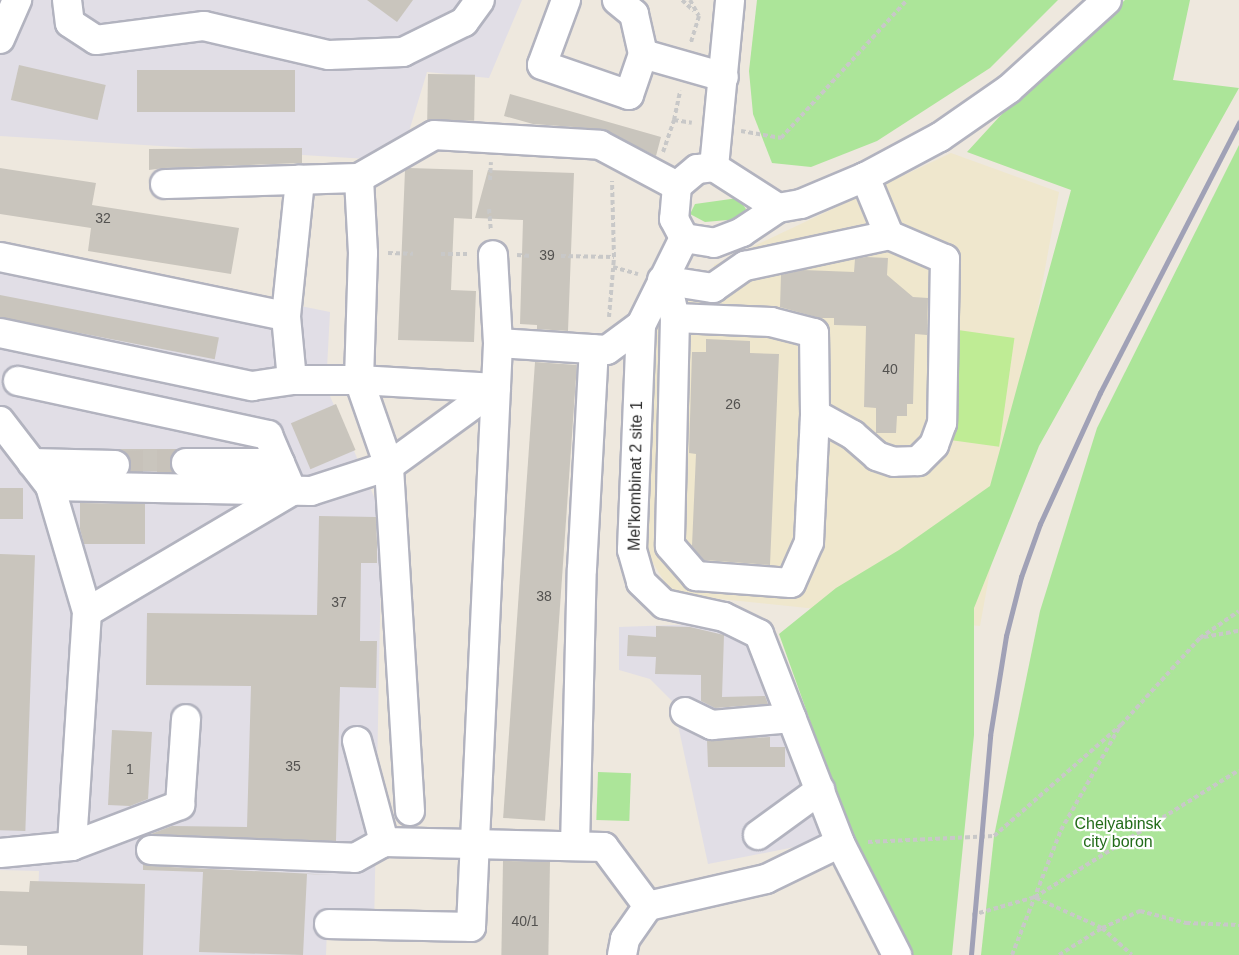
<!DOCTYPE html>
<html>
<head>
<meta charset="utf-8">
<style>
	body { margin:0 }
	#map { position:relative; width:1239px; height:955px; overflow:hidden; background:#eee8de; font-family:Arial,sans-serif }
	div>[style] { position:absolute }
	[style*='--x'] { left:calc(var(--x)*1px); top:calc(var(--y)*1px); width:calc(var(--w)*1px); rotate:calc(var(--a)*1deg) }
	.industrial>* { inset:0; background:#e1dee6 }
	.education>* { inset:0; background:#efe7cd }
	.green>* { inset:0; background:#ace599; transform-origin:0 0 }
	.pitch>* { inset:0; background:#bfec95; transform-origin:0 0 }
	.building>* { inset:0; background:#c9c5bd; transform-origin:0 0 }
	.minor-tunnel>* { height:28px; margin-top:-14px; transform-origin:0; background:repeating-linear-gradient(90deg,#c7c2ba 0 28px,transparent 0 42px) }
	.path>* { height:4px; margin-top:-2px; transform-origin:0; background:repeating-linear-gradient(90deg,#c8c8c8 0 4.5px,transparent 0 7.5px) }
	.roads { filter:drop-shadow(2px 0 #b2b3bf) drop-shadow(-2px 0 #b2b3bf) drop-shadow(0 2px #b2b3bf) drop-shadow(0 -2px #b2b3bf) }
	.minor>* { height:28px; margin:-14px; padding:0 14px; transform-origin:14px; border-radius:14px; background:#fff }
	.rail>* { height:4.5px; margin:-2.25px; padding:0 2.25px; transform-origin:2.25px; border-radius:2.25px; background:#a0a1b6 }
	span { translate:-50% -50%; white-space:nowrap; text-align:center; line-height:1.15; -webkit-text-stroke:4.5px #fff; paint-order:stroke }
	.number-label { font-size:14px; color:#535250 }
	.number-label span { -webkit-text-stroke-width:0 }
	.street-label { font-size:16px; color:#2c2c2c }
	.park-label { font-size:16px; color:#226b19 }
</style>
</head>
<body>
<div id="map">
	<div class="industrial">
		<div style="clip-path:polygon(0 0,522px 0,489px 78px,427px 72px,400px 161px,0 136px)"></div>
		<div style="clip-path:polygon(0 245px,330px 312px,326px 387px,382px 515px,374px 929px,327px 928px,326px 955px,36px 955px,39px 871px,0 870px)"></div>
		<div style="clip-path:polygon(729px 623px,753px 640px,825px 841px,708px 864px,673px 702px,650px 679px,619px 670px,619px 627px)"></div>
	</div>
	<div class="education">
		<div style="clip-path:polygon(951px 153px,1059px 192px,980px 626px,672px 594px,645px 550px,657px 300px,713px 288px,714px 265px)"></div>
	</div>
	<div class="green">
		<div style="clip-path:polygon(757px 0,1058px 0,990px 68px,877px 141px,811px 167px,772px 163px,753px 114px,749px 71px)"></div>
		<div style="clip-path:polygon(1125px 0,1190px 0,1173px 80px,1239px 88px,1039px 446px,974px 608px,974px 735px,952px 955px,911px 955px,846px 821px,779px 634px,836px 588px,899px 550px,990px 486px,1071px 190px,967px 152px,1000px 116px)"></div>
		<div style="clip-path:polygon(1239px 145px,1239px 955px,981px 955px,994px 836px,1040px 611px,1097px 428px)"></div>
		<div style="clip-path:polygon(738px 198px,746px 209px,739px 219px,705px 222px,690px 214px,695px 204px)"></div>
		<div style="left:598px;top:772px;width:33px;height:48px;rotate:2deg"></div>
	</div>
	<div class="pitch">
		<div style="left:958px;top:330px;width:57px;height:110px;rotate:8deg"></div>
	</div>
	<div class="building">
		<div style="clip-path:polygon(367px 0,413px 0,397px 22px)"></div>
		<div style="left:19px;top:65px;width:89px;height:36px;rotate:13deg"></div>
		<div style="left:137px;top:70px;width:158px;height:42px"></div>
		<div style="left:428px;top:74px;width:47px;height:46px;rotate:1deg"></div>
		<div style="clip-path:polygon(510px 94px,661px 137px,656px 156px,601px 129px,533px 124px,504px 116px)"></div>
		<div style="clip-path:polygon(302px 148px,302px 163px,164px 168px,149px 170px,149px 149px)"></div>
		<div style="clip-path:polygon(0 168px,96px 183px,92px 205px,239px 228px,231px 274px,88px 251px,91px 228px,0 214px)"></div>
		<div style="clip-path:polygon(409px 168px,473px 170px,472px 219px,454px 218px,451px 290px,476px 291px,474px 342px,398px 340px,405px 170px)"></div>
		<div style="clip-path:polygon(488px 170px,574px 173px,568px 331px,537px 329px,537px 325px,520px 324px,523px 220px,475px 218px)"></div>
		<div style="clip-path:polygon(866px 257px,888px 258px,887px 275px,913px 297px,928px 298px,927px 335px,915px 334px,913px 404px,907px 404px,907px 416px,897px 416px,896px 433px,876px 433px,876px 408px,864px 407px,866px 326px,834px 325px,834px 318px,820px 318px,780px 307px,781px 275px,803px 270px,854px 272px,855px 259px)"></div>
		<div style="left:0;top:295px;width:223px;height:22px;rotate:11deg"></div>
		<div style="clip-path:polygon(706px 339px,750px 341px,750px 353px,779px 354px,770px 565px,704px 560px,692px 546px,696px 454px,689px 453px,692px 352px,706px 352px)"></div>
		<div style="left:535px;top:362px;width:42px;height:457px;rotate:4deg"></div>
		<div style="left:336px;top:404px;width:50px;height:49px;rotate:67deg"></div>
		<div style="clip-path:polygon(118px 449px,178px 449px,170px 462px,172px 472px,130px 471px,129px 457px)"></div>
		<div style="left:0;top:488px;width:23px;height:31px"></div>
		<div style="clip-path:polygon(80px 503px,145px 504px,145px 544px,84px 544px,80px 529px)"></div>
		<div style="clip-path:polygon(319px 516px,376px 517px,377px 543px,377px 563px,361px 563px,360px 641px,377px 641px,376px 688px,340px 687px,336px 841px,151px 834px,172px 826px,247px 827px,251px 686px,146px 685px,147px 613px,317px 615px)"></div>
		<div style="left:0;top:554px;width:35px;height:276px;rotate:2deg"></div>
		<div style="clip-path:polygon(656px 626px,690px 627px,724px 635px,722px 697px,765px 696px,768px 704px,715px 708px,701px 701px,701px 675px,655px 674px,656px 657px,627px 656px,628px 635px,656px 637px)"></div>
		<div style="clip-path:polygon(112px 730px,152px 732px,148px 799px,130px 806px,108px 805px)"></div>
		<div style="clip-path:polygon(770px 737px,770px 747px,785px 747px,785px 767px,708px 767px,707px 740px)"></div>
		<div style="left:503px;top:861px;width:47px;height:94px;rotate:1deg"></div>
		<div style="clip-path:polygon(143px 864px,150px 866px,335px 875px,307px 874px,303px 955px,199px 952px,203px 872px,143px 870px)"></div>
		<div style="clip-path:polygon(30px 881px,145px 884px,143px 955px,27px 955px,27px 946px,0 945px,0 891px,29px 892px)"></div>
	</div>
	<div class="minor-tunnel">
		<div style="--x:115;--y:465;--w:71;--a:-1.6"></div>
	</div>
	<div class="path">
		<div style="--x:682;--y:0;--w:16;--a:43"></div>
		<div style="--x:690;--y:0;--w:18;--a:61"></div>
		<div style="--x:699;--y:16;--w:28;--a:107"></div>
		<div style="--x:674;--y:120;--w:30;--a:-78"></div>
		<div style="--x:741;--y:131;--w:41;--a:9.9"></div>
		<div style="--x:781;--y:138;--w:187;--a:-47.6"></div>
		<div style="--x:663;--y:152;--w:34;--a:-71"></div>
		<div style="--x:674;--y:120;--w:18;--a:9"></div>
		<div style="--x:490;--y:180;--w:18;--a:-87"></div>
		<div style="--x:489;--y:209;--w:21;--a:85"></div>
		<div style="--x:388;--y:253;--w:25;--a:2"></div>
		<div style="--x:441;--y:254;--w:26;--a:0"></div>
		<div style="--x:517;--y:255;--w:15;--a:4"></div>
		<div style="--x:561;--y:256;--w:53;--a:1.1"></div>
		<div style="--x:613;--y:267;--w:26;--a:16"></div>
		<div style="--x:609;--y:317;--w:60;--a:-85.2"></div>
		<div style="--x:614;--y:257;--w:76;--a:-91.5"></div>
		<div style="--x:1204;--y:637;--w:36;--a:-10"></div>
		<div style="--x:868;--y:842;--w:126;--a:-2.7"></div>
		<div style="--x:994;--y:836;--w:169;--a:-41.2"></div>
		<div style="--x:1121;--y:725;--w:118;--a:-47.8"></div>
		<div style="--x:1200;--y:638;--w:47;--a:-34.7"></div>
		<div style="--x:1036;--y:898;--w:72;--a:24.4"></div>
		<div style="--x:1102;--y:928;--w:40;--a:42"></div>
		<div style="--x:972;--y:915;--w:66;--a:-15.9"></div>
		<div style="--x:1035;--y:897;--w:240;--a:-31.9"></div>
		<div style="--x:1012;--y:955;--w:134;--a:-68.6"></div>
		<div style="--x:1061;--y:830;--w:117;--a:-60.4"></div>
		<div style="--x:1059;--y:955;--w:51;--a:-32.1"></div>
		<div style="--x:1102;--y:928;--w:42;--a:-24.1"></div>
		<div style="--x:1140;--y:911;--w:48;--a:14.6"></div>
		<div style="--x:1186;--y:923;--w:53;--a:2.2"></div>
	</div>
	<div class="roads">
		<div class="minor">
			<div style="--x:67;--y:0;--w:23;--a:83"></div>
			<div style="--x:70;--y:23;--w:31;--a:33"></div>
			<div style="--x:96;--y:40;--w:109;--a:-7.4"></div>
			<div style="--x:204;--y:26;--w:128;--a:13.1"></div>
			<div style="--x:329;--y:55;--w:74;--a:-2.3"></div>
			<div style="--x:403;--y:52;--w:68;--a:-26.2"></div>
			<div style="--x:464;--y:22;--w:27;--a:-54"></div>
			<div style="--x:566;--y:0;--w:69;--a:110.3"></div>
			<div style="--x:542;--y:65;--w:92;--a:19"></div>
			<div style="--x:629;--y:95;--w:43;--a:-71.1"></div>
			<div style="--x:643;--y:54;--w:41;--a:-102.7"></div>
			<div style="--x:634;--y:14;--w:22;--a:-141"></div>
			<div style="--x:0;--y:39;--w:43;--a:-66.4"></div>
			<div style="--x:643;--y:54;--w:84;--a:15.9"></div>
			<div style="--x:714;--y:167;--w:168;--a:-84.5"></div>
			<div style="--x:865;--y:177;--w:63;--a:67.5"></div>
			<div style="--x:165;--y:184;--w:194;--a:-1.8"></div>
			<div style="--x:778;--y:208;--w:76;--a:-147.4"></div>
			<div style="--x:714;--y:167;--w:17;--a:173"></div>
			<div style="--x:697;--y:169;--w:26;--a:140"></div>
			<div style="--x:677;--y:186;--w:33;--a:95"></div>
			<div style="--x:674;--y:219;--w:21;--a:62"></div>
			<div style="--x:684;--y:238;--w:30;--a:9"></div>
			<div style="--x:714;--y:243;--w:30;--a:-21"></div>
			<div style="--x:742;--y:232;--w:43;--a:-33.7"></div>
			<div style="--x:778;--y:208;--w:23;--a:-10"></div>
			<div style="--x:801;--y:204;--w:69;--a:-22.9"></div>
			<div style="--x:865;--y:177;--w:85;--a:-28.1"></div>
			<div style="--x:940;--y:137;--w:84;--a:-34.8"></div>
			<div style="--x:1009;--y:89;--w:132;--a:-42.2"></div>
			<div style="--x:684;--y:238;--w:97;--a:116.3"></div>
			<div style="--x:641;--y:325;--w:225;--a:92.3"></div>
			<div style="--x:632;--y:550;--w:33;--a:74"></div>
			<div style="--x:641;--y:582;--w:32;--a:44"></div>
			<div style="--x:664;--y:604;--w:61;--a:12.2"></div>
			<div style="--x:724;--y:617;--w:39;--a:26"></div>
			<div style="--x:759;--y:634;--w:224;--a:68.8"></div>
			<div style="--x:840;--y:843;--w:126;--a:63"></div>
			<div style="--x:0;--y:257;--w:292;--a:11.7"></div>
			<div style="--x:662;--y:280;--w:52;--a:8.9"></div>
			<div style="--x:713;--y:288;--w:39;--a:-35"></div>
			<div style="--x:745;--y:266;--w:147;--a:-12.1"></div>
			<div style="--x:889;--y:235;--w:61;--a:23.2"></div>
			<div style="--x:945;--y:259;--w:164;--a:91"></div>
			<div style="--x:942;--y:423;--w:23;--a:110"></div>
			<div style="--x:934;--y:445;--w:23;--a:135"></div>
			<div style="--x:918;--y:461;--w:24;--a:178"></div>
			<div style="--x:894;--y:462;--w:18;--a:-161"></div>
			<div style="--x:877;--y:456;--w:32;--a:-139"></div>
			<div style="--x:853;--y:435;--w:43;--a:-151.1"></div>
			<div style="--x:815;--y:414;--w:81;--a:-90.7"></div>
			<div style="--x:814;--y:333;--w:44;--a:-165.7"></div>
			<div style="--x:771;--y:322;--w:96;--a:-177.6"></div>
			<div style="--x:671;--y:301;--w:17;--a:77"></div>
			<div style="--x:675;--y:318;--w:228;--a:91.3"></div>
			<div style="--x:670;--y:546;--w:40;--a:49"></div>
			<div style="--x:696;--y:576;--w:95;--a:4.2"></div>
			<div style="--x:791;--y:583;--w:45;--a:-66.3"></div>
			<div style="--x:809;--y:542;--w:128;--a:-87.3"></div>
			<div style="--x:0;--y:333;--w:258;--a:11.9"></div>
			<div style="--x:252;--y:386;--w:40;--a:-8.5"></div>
			<div style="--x:292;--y:380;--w:67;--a:0"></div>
			<div style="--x:359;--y:380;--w:137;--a:3.3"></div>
			<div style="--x:498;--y:343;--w:109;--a:3.7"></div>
			<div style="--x:607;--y:350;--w:42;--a:-36.3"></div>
			<div style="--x:292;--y:380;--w:64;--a:-95.4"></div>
			<div style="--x:286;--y:316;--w:137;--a:-84.1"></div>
			<div style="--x:18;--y:381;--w:256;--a:12.2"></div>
			<div style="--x:268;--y:435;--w:61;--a:66.8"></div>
			<div style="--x:292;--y:491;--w:238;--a:149.4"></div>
			<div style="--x:0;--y:421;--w:82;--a:52.4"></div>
			<div style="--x:50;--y:486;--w:131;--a:73.6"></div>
			<div style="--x:87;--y:612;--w:234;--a:93.7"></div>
			<div style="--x:72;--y:846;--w:72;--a:174.4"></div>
			<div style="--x:32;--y:463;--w:83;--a:1.4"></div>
			<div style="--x:186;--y:463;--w:94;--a:0"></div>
			<div style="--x:50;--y:486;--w:261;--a:1.1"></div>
			<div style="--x:311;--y:491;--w:82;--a:-17.8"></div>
			<div style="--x:389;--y:466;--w:132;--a:-36.1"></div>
			<div style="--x:685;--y:712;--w:30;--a:26"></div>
			<div style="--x:712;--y:725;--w:80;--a:-5"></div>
			<div style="--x:357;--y:741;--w:105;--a:75"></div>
			<div style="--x:410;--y:811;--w:346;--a:-93.5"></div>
			<div style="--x:389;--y:466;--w:91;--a:-109.2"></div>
			<div style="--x:359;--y:380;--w:127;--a:-88.2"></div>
			<div style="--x:363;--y:253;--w:75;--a:-93.1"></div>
			<div style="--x:359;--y:178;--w:86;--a:-29.8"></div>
			<div style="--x:434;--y:135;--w:166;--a:3.4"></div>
			<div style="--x:600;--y:145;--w:87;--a:28"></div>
			<div style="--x:758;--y:835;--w:77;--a:-36"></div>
			<div style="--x:72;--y:846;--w:116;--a:-20.8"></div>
			<div style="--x:180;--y:805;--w:86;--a:-86"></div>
			<div style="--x:575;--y:846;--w:277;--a:-88.6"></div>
			<div style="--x:582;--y:569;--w:220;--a:-86.9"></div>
			<div style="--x:151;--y:850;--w:204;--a:2.2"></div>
			<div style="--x:355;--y:858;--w:33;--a:-29"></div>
			<div style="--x:384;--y:842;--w:220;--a:1.3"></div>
			<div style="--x:604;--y:847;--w:74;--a:53.3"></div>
			<div style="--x:329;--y:924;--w:142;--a:1.2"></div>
			<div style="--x:471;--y:927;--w:585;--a:-87.35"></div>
			<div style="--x:498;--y:343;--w:88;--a:-93.3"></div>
			<div style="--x:622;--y:955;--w:16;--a:-79"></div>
			<div style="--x:625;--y:939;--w:40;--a:-55.1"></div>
			<div style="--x:648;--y:906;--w:121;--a:-12.9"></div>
			<div style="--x:766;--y:879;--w:82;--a:-25.9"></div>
		</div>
	</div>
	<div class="rail">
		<div style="--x:971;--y:955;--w:220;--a:-85"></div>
		<div style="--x:990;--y:736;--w:101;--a:-80.9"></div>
		<div style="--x:1006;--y:636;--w:61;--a:-75.7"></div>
		<div style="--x:1021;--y:577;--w:56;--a:-70.3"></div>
		<div style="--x:1040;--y:524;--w:144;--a:-65.4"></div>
		<div style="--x:1100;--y:393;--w:304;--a:-62.8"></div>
	</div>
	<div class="number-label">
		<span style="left:103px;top:218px">32</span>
		<span style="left:547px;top:255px">39</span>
		<span style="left:890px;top:369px">40</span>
		<span style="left:733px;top:404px">26</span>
		<span style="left:544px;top:596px">38</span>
		<span style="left:339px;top:602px">37</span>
		<span style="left:293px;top:766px">35</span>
		<span style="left:130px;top:769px">1</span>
		<span style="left:525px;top:921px">40/1</span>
	</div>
	<div class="street-label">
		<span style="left:636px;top:476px;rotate:-89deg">Mel'kombinat 2 site 1</span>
	</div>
	<div class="park-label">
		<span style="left:1118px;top:833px">Chelyabinsk<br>city boron</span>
	</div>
</div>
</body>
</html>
